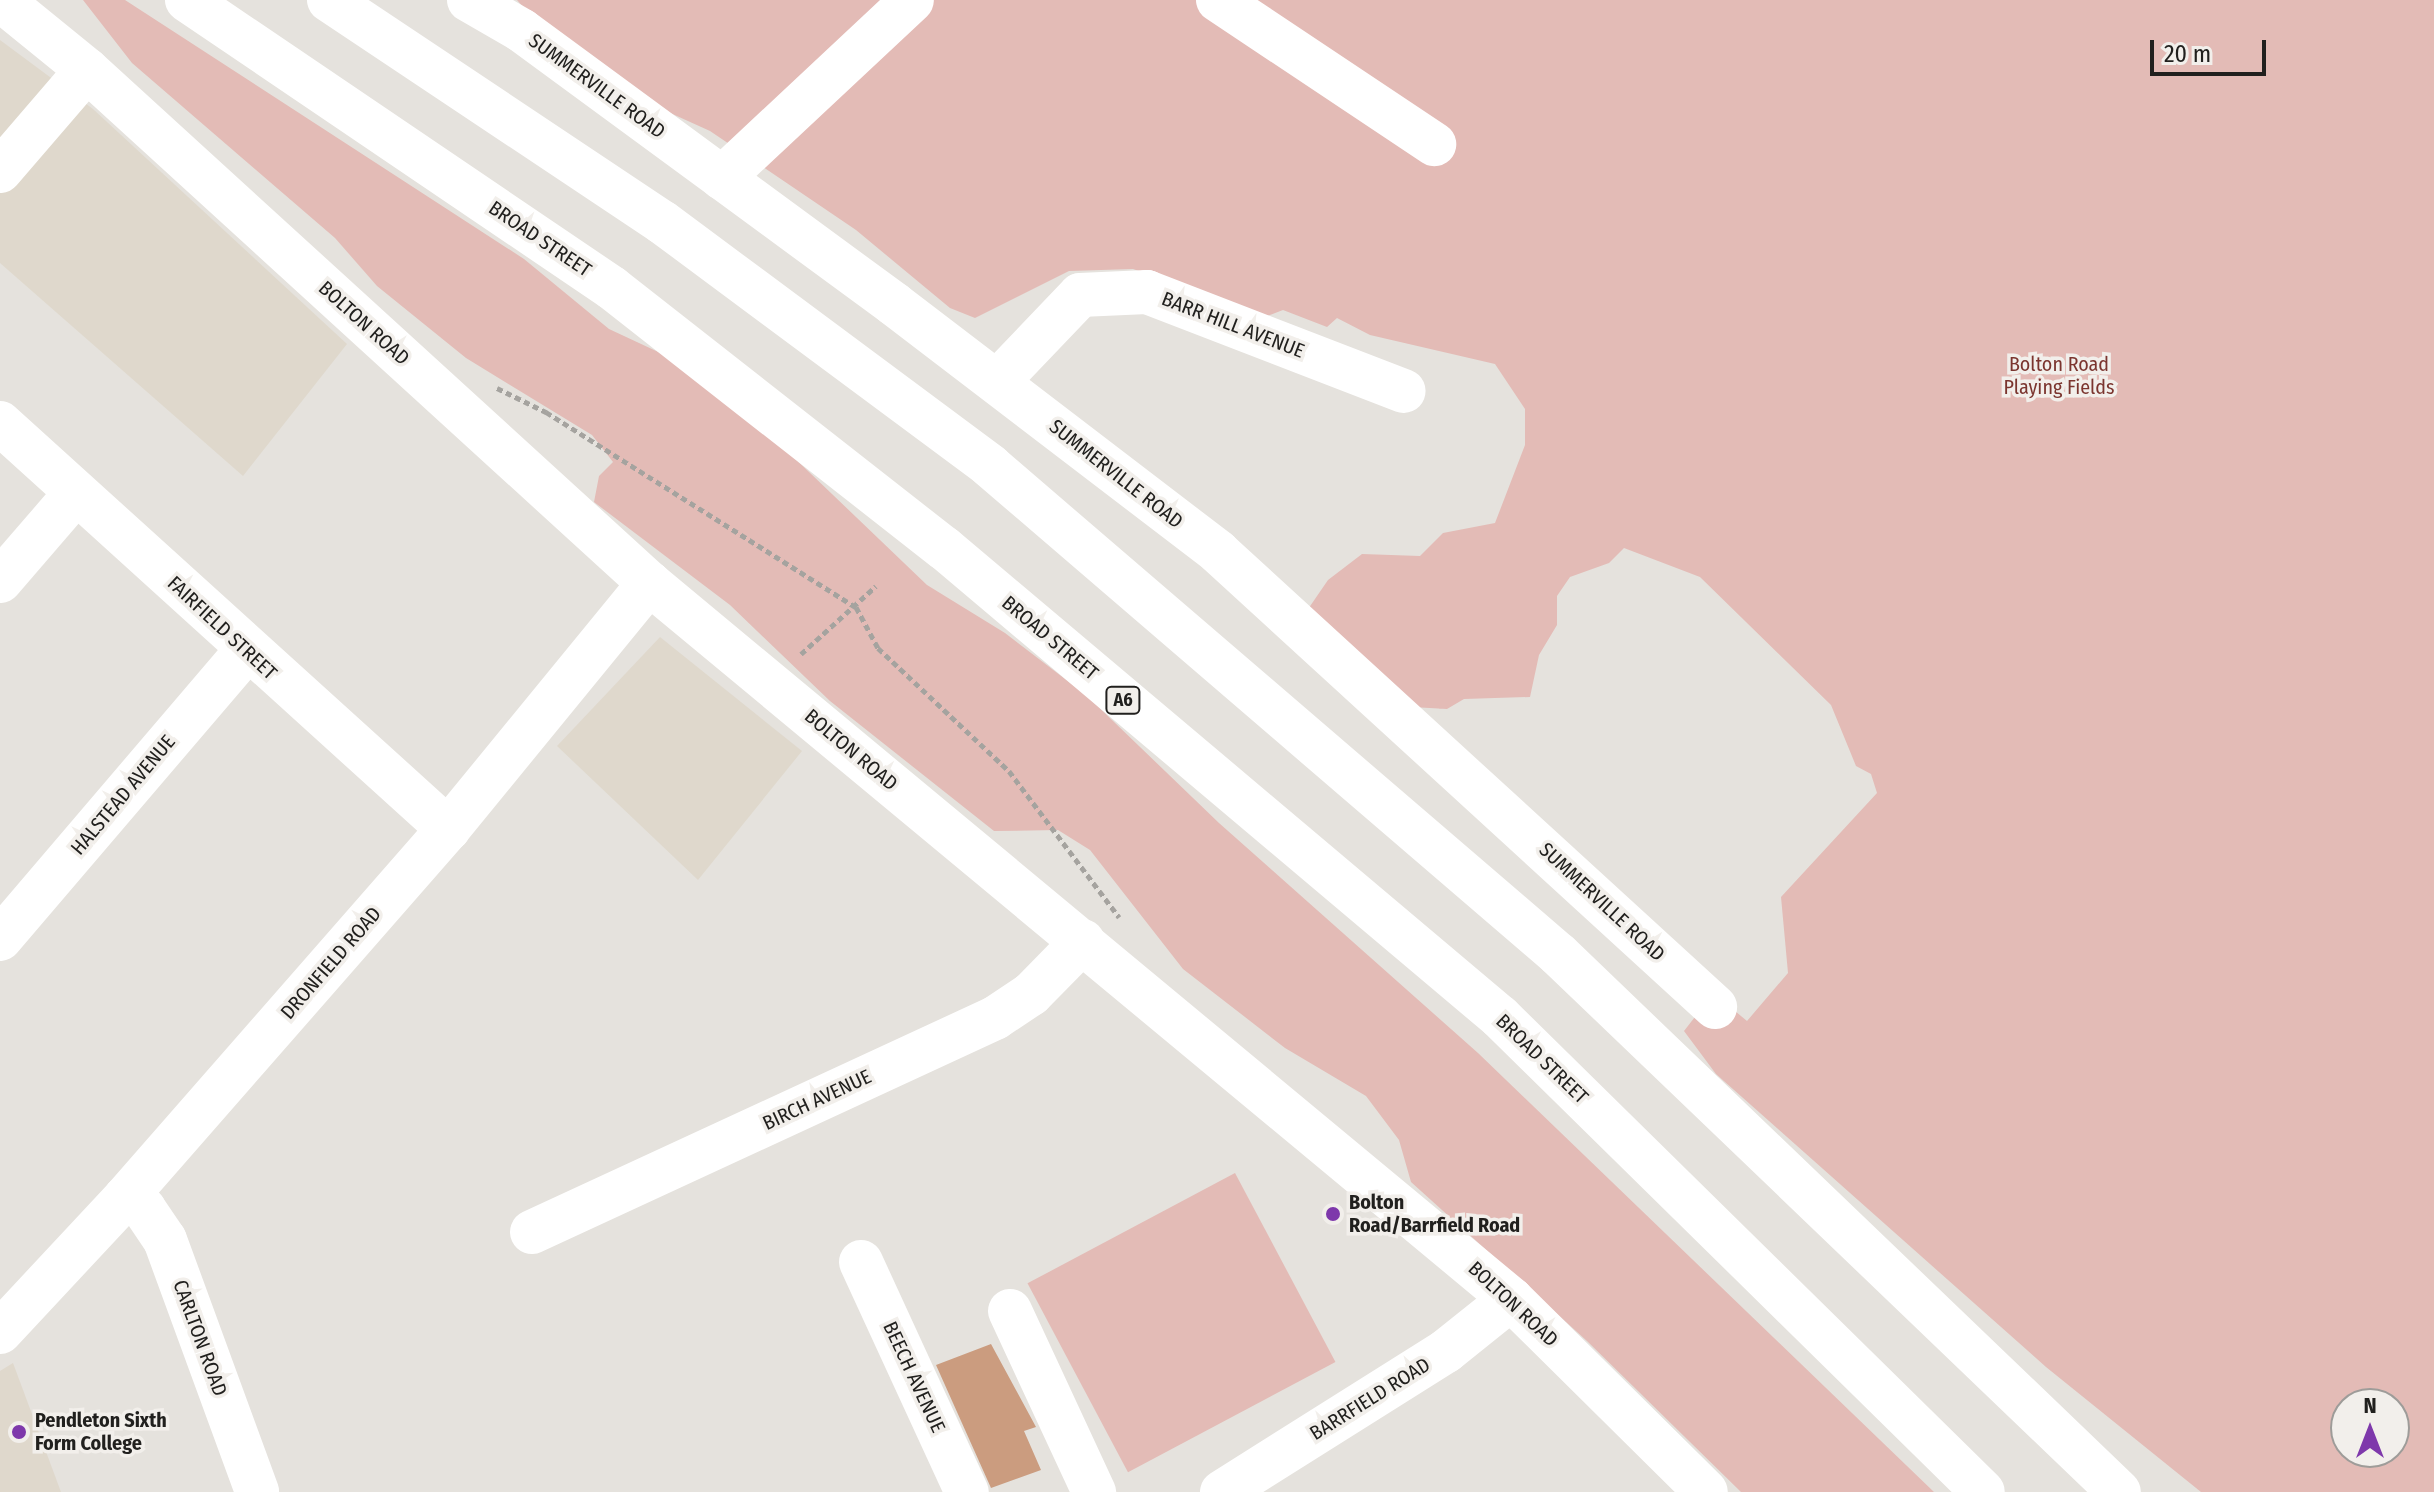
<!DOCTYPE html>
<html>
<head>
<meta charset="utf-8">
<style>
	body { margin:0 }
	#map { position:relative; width:2434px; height:1492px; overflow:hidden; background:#e5e2dd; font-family:"Fira Sans Condensed",sans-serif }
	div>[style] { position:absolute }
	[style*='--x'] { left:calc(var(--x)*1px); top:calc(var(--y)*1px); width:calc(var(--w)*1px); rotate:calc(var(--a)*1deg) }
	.built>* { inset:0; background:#dfd8cc }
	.green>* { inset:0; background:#e3bbb6; transform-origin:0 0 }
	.building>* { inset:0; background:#cb9c7f }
	.path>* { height:5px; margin-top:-2.5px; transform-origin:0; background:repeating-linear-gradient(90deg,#a5a39f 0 6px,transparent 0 10px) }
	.minor>* { height:44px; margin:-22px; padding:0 22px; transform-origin:22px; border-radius:22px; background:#fff }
	.highway>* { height:44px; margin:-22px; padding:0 22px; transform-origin:22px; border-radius:22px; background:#fff }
	.dots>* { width:22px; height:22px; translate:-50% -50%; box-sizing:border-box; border:4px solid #f2efeb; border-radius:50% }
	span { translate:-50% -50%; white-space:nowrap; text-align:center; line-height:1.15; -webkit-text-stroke:7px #f2efeb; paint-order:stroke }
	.shield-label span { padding:2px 6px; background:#f2efeb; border:2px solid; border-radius:6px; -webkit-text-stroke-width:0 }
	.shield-label { font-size:18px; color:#21201e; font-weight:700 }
	.street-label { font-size:20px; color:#21201e }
	.park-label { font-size:20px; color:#7b352f }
	.poi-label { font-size:20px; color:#21201e; font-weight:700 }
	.left { translate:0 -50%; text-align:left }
	.north { position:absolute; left:2330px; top:1388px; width:80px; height:80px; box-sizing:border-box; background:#f2efeb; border:2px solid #9e9c99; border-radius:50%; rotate:0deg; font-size:22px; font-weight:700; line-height:32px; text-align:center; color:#21201e }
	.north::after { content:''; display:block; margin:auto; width:28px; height:36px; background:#7e38ab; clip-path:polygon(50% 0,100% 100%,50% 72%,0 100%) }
	.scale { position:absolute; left:2150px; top:40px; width:116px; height:36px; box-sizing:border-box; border:4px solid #21201e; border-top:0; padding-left:10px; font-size:24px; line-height:28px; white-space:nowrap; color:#21201e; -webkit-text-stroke:6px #f2efeb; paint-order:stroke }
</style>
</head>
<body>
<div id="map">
	<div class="built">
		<div style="clip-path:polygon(0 40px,93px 109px,347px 344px,243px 476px,0 263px)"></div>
		<div style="clip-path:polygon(660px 637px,802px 751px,698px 880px,557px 746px)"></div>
		<div style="clip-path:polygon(13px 1363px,61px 1492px,0 1492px,0 1371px)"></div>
	</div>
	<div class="green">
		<div style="clip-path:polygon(83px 0,125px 0,524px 259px,609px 329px,684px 364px,785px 449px,927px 585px,1005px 633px,1086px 695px,1219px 823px,1478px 1053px,1934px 1492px,1741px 1492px,1587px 1341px,1411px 1182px,1399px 1140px,1366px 1096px,1285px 1048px,1183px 969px,1090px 850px,1058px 830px,994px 831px,830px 701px,730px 605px,594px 502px,599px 476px,613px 462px,592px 435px,466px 358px,377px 286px,335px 238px,132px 63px)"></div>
		<div style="clip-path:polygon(evenodd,517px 0,2434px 0,2434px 1492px,2201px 1492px,2046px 1367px,1716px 1074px,1684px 1031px,1698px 1013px,1735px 1011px,1747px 1021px,1788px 973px,1781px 897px,1877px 793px,1871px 774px,1856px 766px,1831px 705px,1700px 577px,1624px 548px,1609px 563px,1570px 577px,1557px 596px,1557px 625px,1539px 655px,1530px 697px,1464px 699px,1447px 709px,1412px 707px,1304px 615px,1328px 580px,1362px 554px,1420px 556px,1443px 533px,1495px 523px,1525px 445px,1525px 409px,1495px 364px,1370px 335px,1337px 318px,1327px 327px,1283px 310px,1267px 316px,1133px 269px,1069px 271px,975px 318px,950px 308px,856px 230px,710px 131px,657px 107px,556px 45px,517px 0,2346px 1404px,2394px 1404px,2394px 1452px,2346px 1452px,2346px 1404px)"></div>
		<div style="left:1235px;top:1173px;width:214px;height:235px;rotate:62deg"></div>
	</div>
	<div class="building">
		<div style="clip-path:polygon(991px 1344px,1036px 1427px,1024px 1431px,1041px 1470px,991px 1488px,936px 1365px)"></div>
	</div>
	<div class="path">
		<div style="--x:497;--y:388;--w:55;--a:26.1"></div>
		<div style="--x:546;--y:412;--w:366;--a:32.2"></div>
		<div style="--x:856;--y:607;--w:47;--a:61.8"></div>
		<div style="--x:878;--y:648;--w:180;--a:43.2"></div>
		<div style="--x:1009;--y:771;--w:183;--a:53"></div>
		<div style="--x:801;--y:654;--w:101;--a:-42.2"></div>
	</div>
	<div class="minor">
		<div style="--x:1;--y:0;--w:111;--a:39.1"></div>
		<div style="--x:87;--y:70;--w:761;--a:42.39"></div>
		<div style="--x:649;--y:583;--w:1121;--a:39.71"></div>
		<div style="--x:1511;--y:1299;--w:274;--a:44.7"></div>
		<div style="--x:469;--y:0;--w:60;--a:30"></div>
		<div style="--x:521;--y:30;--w:463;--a:36.3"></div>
		<div style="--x:894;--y:304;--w:408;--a:37.4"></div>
		<div style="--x:1218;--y:552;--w:674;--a:42.47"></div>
		<div style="--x:1218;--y:0;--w:260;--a:33.7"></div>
		<div style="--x:0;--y:171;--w:133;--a:-49.3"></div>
		<div style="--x:722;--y:178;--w:260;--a:-43.1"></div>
		<div style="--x:997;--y:382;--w:120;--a:-46.3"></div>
		<div style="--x:1080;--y:295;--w:67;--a:-2.6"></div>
		<div style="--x:1147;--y:292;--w:275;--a:21.1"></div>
		<div style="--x:0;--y:423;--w:605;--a:42.18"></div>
		<div style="--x:0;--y:581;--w:116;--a:-49.2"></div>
		<div style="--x:0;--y:939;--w:379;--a:-49.5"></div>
		<div style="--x:125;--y:1198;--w:22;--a:30"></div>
		<div style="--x:144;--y:1209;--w:37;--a:56"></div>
		<div style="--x:165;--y:1240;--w:268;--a:69.9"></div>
		<div style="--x:532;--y:1232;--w:510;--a:-24.81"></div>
		<div style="--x:995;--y:1018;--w:43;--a:-33.7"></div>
		<div style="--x:1031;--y:994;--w:74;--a:-45.5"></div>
		<div style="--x:861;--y:1262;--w:253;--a:65.3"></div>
		<div style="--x:1010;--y:1311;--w:200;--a:65.1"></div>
		<div style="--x:0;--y:1332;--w:183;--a:-47"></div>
		<div style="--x:125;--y:1198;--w:490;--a:-48.8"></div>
		<div style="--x:448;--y:829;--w:318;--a:-50.7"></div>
		<div style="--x:1222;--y:1492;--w:265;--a:-32.2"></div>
		<div style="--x:1446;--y:1351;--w:83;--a:-38.7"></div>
	</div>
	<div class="highway">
		<div style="--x:187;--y:0;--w:513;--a:34.12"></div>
		<div style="--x:612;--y:288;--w:422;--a:38.1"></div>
		<div style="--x:944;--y:548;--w:727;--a:40.15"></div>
		<div style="--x:1500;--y:1017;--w:677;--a:44.52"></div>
		<div style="--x:329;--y:0;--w:400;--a:33.7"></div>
		<div style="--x:662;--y:222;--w:409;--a:36.6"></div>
		<div style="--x:990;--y:466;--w:749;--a:40.67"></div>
		<div style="--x:1558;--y:954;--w:777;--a:43.8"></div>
	</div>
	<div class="dots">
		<div style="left:1333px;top:1214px;background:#7e38ab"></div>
		<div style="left:19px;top:1432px;background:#7e38ab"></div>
	</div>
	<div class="shield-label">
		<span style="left:1123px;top:700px">A6</span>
	</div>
	<div class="street-label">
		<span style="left:597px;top:86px;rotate:36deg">SUMMERVILLE ROAD</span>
		<span style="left:540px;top:239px;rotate:34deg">BROAD STREET</span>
		<span style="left:364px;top:323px;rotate:42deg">BOLTON ROAD</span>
		<span style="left:1233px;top:325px;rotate:21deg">BARR HILL AVENUE</span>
		<span style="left:1116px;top:474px;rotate:38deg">SUMMERVILLE ROAD</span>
		<span style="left:222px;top:628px;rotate:43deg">FAIRFIELD STREET</span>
		<span style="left:1050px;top:638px;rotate:40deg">BROAD STREET</span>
		<span style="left:851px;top:750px;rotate:40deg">BOLTON ROAD</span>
		<span style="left:123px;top:795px;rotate:-50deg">HALSTEAD AVENUE</span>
		<span style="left:1602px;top:902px;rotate:43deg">SUMMERVILLE ROAD</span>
		<span style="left:331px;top:963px;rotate:-49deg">DRONFIELD ROAD</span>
		<span style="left:1542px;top:1059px;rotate:44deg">BROAD STREET</span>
		<span style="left:817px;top:1100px;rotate:-25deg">BIRCH AVENUE</span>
		<span style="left:1513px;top:1304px;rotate:43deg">BOLTON ROAD</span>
		<span style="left:200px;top:1338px;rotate:70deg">CARLTON ROAD</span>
		<span style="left:914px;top:1377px;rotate:65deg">BEECH AVENUE</span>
		<span style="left:1370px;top:1399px;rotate:-32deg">BARRFIELD ROAD</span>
	</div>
	<div class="park-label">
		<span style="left:2059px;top:376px">Bolton Road<br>Playing Fields</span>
	</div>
	<div class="poi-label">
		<span class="left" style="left:1349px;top:1214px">Bolton<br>Road/Barrfield Road</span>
		<span class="left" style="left:35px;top:1432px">Pendleton Sixth<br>Form College</span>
	</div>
	<div class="north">N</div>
	<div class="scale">20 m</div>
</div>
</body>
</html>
